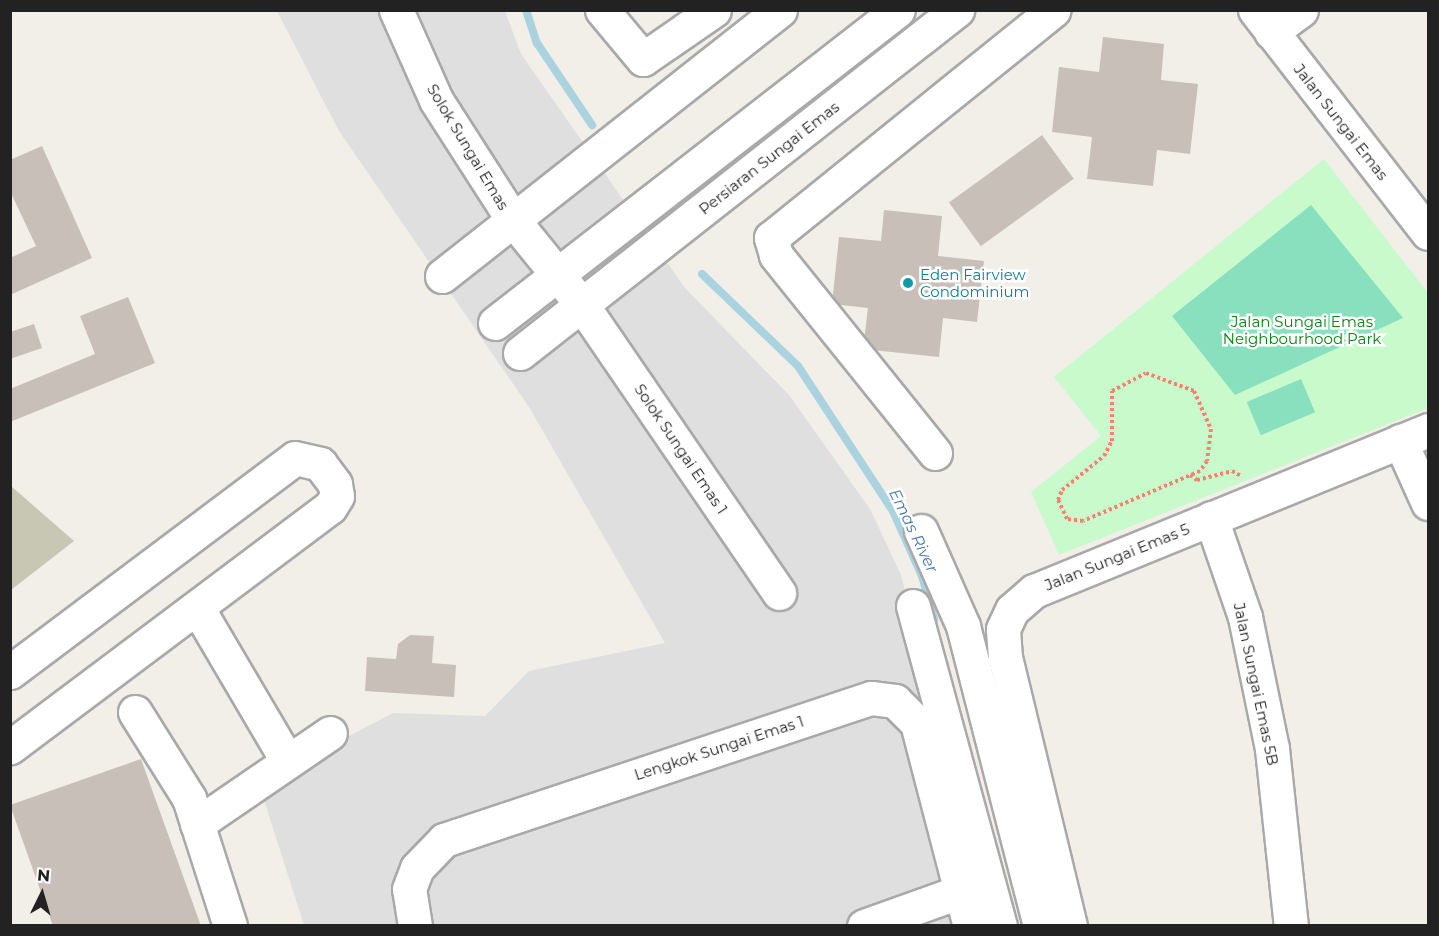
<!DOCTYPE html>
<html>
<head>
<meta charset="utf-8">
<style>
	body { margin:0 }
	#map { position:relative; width:1439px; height:936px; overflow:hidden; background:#f2efe9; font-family:Montserrat,sans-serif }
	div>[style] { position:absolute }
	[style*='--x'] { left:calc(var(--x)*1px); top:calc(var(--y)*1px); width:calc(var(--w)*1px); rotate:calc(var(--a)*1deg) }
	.residential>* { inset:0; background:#e0dfdf }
	.construction>* { inset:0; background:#c7c7b4 }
	.park>* { inset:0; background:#c8facc }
	.pitch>* { inset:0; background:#88e0be; transform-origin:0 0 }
	.stream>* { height:8px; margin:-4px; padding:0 4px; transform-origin:4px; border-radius:4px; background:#aad3df }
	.building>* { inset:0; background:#c7bfb8; transform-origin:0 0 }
	.path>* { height:4px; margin-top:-2px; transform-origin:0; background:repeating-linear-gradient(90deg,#fa8072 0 3px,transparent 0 6px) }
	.roads { filter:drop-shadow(2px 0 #a9a9a9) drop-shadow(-2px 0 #a9a9a9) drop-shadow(0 2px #a9a9a9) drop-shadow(0 -2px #a9a9a9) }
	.minor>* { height:33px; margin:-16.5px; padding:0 16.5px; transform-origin:16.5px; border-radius:16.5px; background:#fff }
	.dots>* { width:16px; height:16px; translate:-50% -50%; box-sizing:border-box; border:3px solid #fff; border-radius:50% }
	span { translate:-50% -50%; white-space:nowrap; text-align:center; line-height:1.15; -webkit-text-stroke:5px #fff; paint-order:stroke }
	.street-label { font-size:15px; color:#222 }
	.culture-label { font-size:15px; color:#0d838f }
	.left { translate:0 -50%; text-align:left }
	.park-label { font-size:15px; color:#0c8416 }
	.water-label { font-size:16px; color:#4a7aab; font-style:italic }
	.frame { position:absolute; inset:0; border:12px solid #222; pointer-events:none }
	.north { position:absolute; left:12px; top:864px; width:60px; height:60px; -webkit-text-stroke:4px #fff; paint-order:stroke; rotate:5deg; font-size:16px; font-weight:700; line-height:24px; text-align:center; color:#222 }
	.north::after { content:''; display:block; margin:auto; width:21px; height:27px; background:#222; clip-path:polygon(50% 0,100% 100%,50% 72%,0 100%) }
</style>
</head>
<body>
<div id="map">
	<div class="residential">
		<div style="clip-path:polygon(277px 11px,505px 11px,521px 54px,685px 288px,789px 395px,870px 509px,901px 575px,991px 925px,304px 925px,262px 794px,292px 766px,393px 713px,485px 716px,529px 671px,665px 643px,529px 407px,339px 131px)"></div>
	</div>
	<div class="construction">
		<div style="clip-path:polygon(11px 486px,74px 541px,11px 590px)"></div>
	</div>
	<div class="park">
		<div style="clip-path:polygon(1324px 159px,1428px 293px,1428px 408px,1059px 555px,1031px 492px,1101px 436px,1054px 377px)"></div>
	</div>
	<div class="pitch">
		<div style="clip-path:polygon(1311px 205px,1403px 318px,1235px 395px,1172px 316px)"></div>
		<div style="left:1301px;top:379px;width:36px;height:59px;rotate:67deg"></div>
	</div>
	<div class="stream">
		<div style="--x:526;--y:10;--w:35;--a:72"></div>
		<div style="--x:537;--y:43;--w:99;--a:56.1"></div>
		<div style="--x:702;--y:274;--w:133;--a:43.8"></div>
		<div style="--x:798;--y:366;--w:173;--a:56.8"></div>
		<div style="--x:893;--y:511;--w:71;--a:66"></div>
		<div style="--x:922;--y:576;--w:45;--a:74.4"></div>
	</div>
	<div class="building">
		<div style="clip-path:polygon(1103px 37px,1164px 44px,1161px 80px,1198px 84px,1190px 154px,1157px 150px,1153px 186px,1087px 179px,1092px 137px,1052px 132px,1059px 67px,1099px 72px)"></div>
		<div style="left:1042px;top:135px;width:54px;height:115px;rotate:54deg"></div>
		<div style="clip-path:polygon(42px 146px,92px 258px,10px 295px,10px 258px,36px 246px,10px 191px,10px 160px)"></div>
		<div style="clip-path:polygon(884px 210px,942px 216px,938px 256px,984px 261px,977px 322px,943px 318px,939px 357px,863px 349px,868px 308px,832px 304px,839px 237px,881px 241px)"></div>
		<div style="clip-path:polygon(128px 297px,155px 363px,10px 422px,10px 389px,95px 354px,80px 316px)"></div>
		<div style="clip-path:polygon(34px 324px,42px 348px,10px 359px,10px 332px)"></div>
		<div style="clip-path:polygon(410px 635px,434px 636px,432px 663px,456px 665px,454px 697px,365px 691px,367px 657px,396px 659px,398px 644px)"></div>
		<div style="clip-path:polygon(141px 759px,201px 926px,53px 926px,10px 805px)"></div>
	</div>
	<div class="path">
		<div style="--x:1146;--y:373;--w:51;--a:20.6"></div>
		<div style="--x:1194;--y:391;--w:42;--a:65.9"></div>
		<div style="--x:1211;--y:429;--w:32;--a:97"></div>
		<div style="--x:1207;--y:461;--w:12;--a:125"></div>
		<div style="--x:1200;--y:471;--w:127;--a:156.9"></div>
		<div style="--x:1083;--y:521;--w:16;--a:-173"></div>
		<div style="--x:1067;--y:519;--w:21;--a:-115"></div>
		<div style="--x:1058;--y:500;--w:11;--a:-68"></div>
		<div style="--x:1062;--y:490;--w:54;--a:-39"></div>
		<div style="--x:1104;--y:456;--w:17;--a:-62"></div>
		<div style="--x:1112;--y:441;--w:50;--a:-90"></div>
		<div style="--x:1112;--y:391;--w:38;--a:-28"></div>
		<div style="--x:1190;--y:475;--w:9;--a:36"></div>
		<div style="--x:1197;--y:480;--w:36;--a:-14"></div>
		<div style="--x:1232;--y:471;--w:10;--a:29"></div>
	</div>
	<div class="roads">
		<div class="minor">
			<div style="--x:396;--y:10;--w:98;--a:66"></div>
			<div style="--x:436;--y:100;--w:143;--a:57.3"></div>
			<div style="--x:513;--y:220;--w:109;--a:50.9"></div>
			<div style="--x:582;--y:305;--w:349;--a:55.6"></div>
			<div style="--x:602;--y:10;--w:64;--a:50.1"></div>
			<div style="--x:643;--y:59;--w:86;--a:-34.6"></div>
			<div style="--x:1255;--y:10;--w:282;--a:52.2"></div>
			<div style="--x:1271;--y:32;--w:37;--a:-36"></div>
			<div style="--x:442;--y:276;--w:430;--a:-38.2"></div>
			<div style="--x:495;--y:323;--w:510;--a:-37.84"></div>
			<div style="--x:520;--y:353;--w:556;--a:-38.13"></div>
			<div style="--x:1400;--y:441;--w:68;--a:65.7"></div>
			<div style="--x:935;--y:453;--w:254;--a:-128.8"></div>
			<div style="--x:776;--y:255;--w:18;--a:-106"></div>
			<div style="--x:771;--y:238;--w:363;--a:-38.9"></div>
			<div style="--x:1211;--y:518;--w:105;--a:71"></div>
			<div style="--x:1245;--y:617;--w:135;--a:78.4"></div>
			<div style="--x:1272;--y:749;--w:178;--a:83.9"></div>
			<div style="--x:921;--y:531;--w:104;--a:66.1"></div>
			<div style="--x:963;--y:626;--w:310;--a:75.6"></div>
			<div style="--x:913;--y:606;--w:332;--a:74.8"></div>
			<div style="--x:198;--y:609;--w:175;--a:59.5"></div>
			<div style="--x:10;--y:672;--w:356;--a:-36.9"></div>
			<div style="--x:295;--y:458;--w:26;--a:13"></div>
			<div style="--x:320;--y:464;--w:25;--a:53"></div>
			<div style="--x:335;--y:484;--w:12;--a:81"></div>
			<div style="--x:337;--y:496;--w:13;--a:122"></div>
			<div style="--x:330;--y:507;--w:400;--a:143.1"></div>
			<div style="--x:135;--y:712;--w:102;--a:57.9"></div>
			<div style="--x:189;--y:798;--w:134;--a:72.2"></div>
			<div style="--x:197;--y:824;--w:161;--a:-34.4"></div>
			<div style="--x:415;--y:926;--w:37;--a:-99"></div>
			<div style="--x:409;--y:889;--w:22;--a:-69"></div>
			<div style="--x:417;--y:868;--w:39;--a:-46"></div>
			<div style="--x:444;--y:840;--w:450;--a:-18.4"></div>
			<div style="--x:871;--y:698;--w:24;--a:7"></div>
			<div style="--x:895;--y:701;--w:31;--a:45"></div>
			<div style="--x:917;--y:723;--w:210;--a:75.4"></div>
			<div style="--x:864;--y:926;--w:104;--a:-19.7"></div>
			<div style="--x:1070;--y:926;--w:276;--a:-103.6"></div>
			<div style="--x:1005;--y:658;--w:29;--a:-94"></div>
			<div style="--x:1003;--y:629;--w:21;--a:-65"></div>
			<div style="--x:1012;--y:610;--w:29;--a:-41"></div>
			<div style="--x:1034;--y:591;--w:426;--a:-22.2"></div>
		</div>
	</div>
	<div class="dots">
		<div style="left:908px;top:283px;background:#0f9aa8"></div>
	</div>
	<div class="street-label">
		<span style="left:1341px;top:122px;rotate:52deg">Jalan Sungai Emas</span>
		<span style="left:468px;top:147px;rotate:59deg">Solok Sungai Emas</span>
		<span style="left:769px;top:158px;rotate:-38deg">Persiaran Sungai Emas</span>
		<span style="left:681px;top:449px;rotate:56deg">Solok Sungai Emas 1</span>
		<span style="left:1117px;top:557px;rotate:-22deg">Jalan Sungai Emas 5</span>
		<span style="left:1256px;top:684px;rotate:78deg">Jalan Sungai Emas 5B</span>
		<span style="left:719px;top:748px;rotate:-18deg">Lengkok Sungai Emas 1</span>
	</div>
	<div class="culture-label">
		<span class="left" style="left:920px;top:283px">Eden Fairview<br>Condominium</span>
	</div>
	<div class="park-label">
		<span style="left:1302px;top:330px">Jalan Sungai Emas<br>Neighbourhood Park</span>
	</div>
	<div class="water-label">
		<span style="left:913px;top:531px;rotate:64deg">Emas River</span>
	</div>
	<div class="frame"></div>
	<div class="north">N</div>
</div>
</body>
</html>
